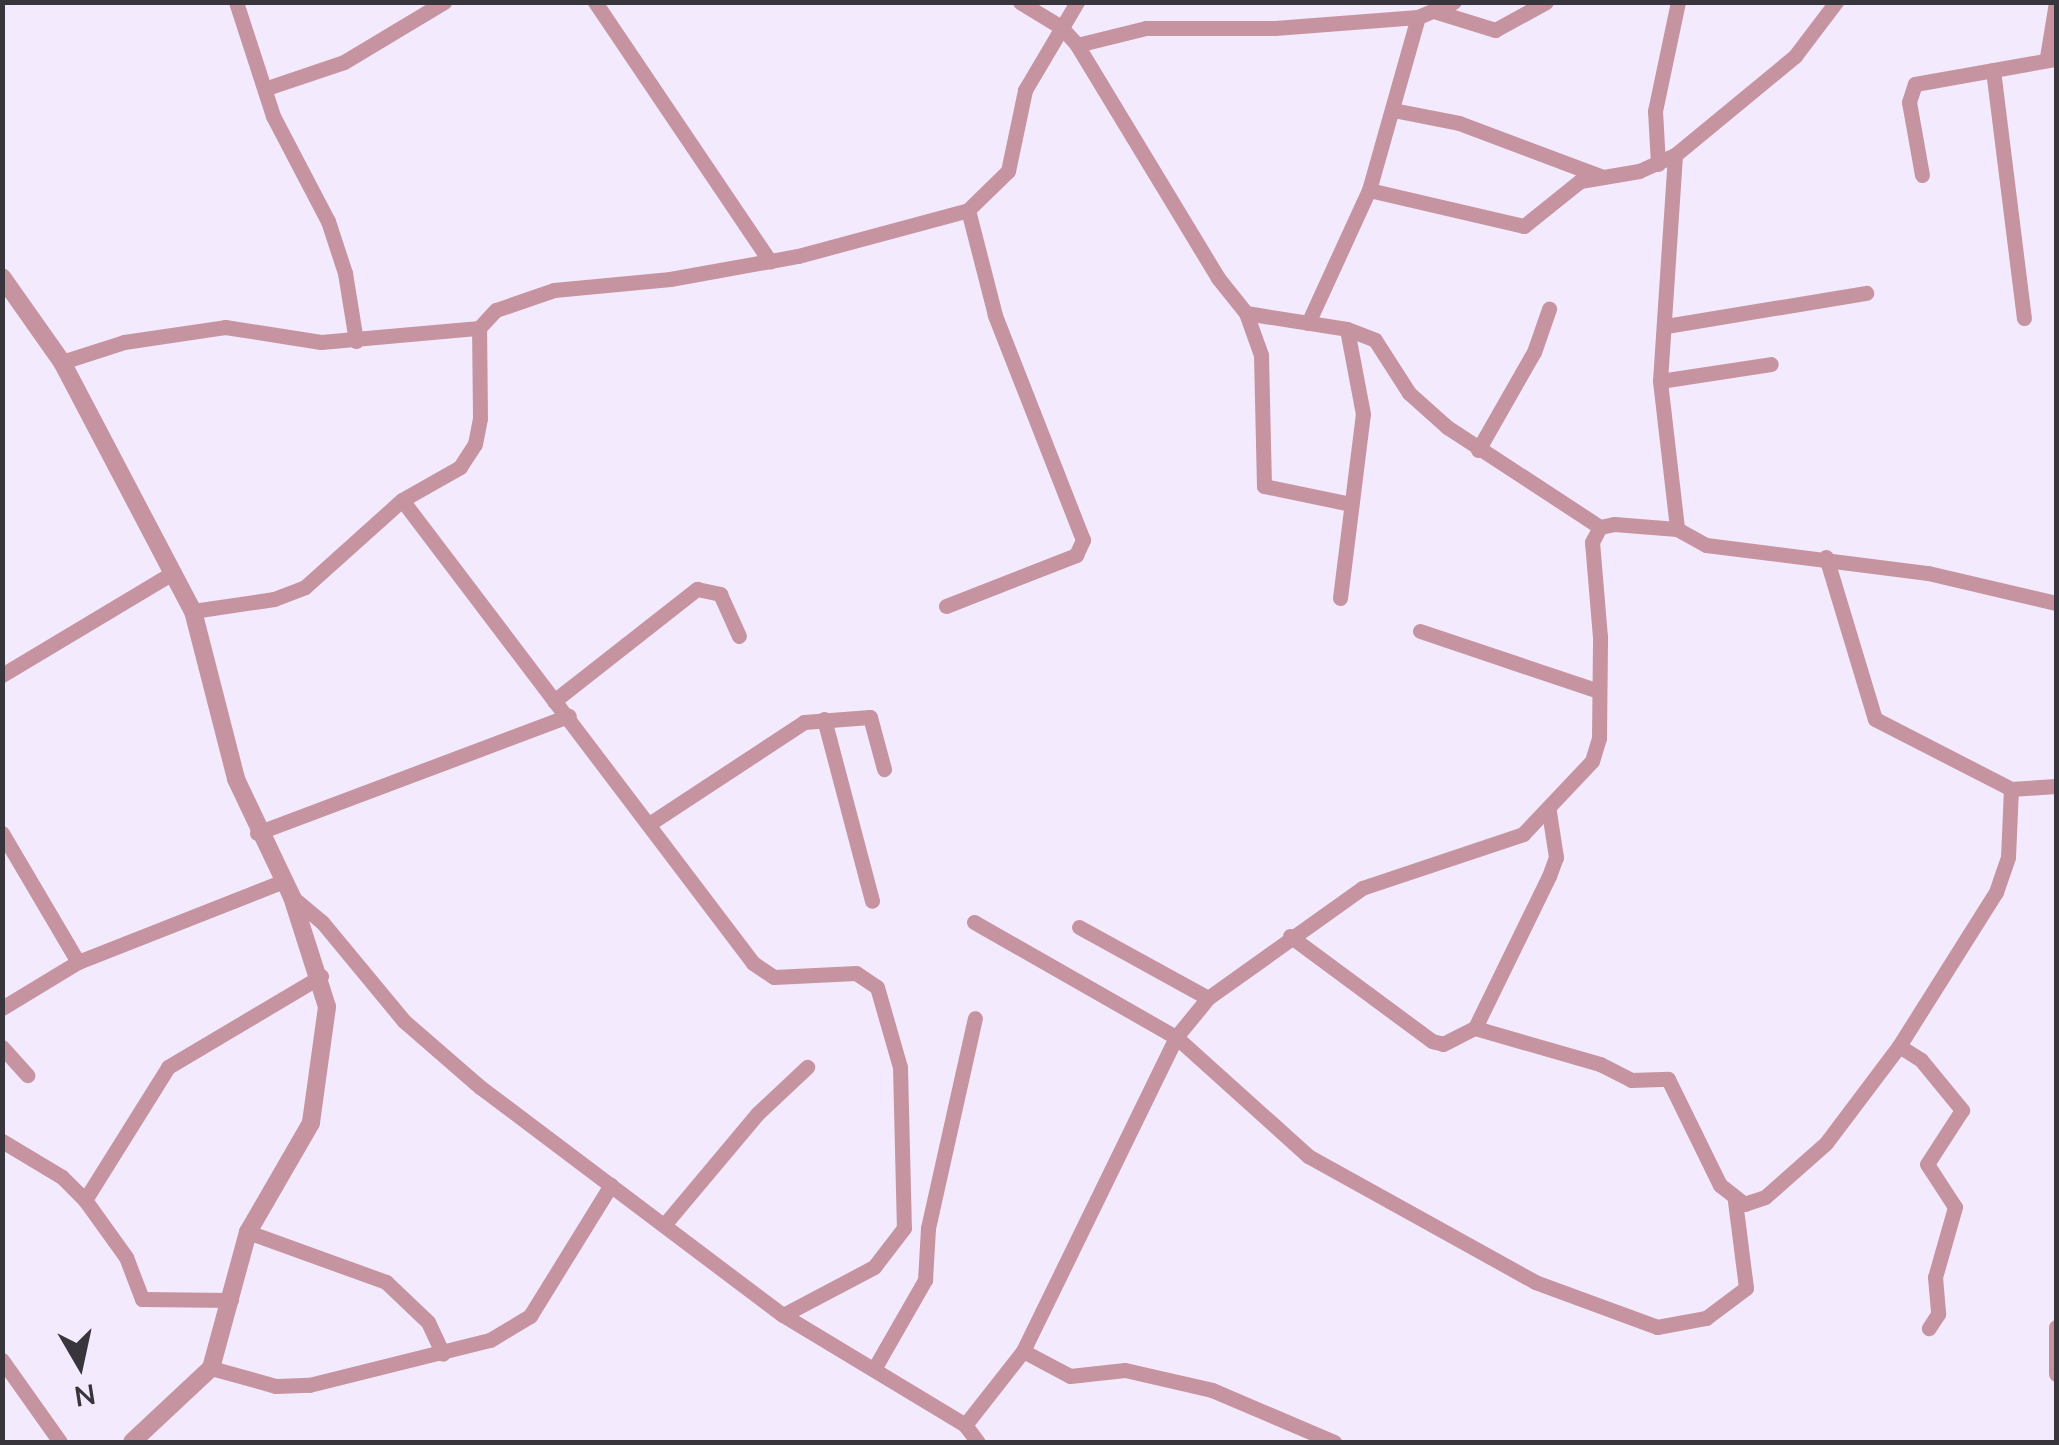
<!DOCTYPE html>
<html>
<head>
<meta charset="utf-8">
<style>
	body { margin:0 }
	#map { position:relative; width:2059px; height:1445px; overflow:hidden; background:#f4eafd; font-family:"Nunito Sans",sans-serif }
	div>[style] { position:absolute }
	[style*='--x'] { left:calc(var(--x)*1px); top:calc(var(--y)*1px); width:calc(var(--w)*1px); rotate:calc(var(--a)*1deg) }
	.minor>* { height:15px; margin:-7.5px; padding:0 7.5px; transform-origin:7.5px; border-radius:7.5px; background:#c694a0 }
	.tertiary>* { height:18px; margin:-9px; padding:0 9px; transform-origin:9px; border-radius:9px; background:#c694a0 }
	span { translate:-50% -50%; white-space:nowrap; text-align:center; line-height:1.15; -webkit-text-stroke:8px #f4eafd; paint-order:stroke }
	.frame { position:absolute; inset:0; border:5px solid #39353c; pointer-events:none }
	.north { position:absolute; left:30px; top:1315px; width:100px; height:100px; -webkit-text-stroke:8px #f4eafd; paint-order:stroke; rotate:171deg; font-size:28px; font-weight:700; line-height:40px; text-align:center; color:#39353c }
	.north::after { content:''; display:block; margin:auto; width:35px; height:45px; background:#39353c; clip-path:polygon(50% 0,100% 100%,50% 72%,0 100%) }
</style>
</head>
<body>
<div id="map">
	<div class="minor">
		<div style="--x:236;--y:2;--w:120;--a:72"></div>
		<div style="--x:273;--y:116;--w:119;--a:62.4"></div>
		<div style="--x:328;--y:221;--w:55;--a:71.9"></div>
		<div style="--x:345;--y:273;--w:69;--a:80.8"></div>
		<div style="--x:595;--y:2;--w:313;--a:56"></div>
		<div style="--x:1020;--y:2;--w:48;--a:31.4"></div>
		<div style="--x:1061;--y:27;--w:24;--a:48"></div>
		<div style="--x:1077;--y:45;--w:272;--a:58.8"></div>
		<div style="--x:1218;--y:278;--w:45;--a:51.3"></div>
		<div style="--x:1246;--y:313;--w:102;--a:9"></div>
		<div style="--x:1347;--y:329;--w:30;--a:21"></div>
		<div style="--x:1375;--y:340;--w:63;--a:57.3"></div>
		<div style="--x:1409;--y:393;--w:51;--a:41.8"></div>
		<div style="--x:1447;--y:427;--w:183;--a:33.2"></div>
		<div style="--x:1437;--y:12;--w:61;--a:17.2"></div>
		<div style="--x:1495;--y:30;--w:58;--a:-28.8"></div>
		<div style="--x:1077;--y:45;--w:71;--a:-13.8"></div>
		<div style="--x:1146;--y:28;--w:129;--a:0"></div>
		<div style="--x:1275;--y:28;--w:143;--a:-4.4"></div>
		<div style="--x:1418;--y:17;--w:39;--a:-23"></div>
		<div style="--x:2047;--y:57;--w:56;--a:-80.7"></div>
		<div style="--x:1993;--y:70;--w:250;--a:82.9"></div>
		<div style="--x:267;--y:88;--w:81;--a:-18.7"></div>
		<div style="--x:344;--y:62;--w:117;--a:-31"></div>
		<div style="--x:1393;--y:110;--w:67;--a:11.1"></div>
		<div style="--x:1459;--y:123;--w:151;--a:20.6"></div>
		<div style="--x:1675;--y:155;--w:226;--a:93.8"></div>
		<div style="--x:1660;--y:381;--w:149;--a:83.4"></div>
		<div style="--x:1677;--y:529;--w:33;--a:29"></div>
		<div style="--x:1706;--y:545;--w:224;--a:7.2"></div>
		<div style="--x:1928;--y:573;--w:131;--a:13.2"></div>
		<div style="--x:1658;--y:164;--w:53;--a:-93.2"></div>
		<div style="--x:1655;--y:111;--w:111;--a:-78.1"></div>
		<div style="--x:1922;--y:175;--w:74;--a:-100.1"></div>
		<div style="--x:1909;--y:102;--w:19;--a:-72"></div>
		<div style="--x:1915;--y:84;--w:143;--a:-10.1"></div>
		<div style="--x:1369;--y:190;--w:159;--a:13.1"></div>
		<div style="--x:1524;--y:226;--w:72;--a:-38.8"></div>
		<div style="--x:1580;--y:181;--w:60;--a:-9.6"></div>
		<div style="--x:1639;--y:171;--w:39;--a:-24"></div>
		<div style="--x:1675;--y:155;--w:156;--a:-39.5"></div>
		<div style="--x:1795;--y:56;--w:68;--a:-52.8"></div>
		<div style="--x:1246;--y:313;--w:45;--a:70.3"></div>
		<div style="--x:1261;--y:355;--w:131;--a:88.7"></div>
		<div style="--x:1264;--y:486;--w:89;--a:11.7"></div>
		<div style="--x:1308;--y:323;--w:146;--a:-65.4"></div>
		<div style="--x:1369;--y:190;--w:180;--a:-74.2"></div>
		<div style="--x:1666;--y:326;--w:203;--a:-9.4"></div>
		<div style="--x:62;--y:362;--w:65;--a:-17.9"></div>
		<div style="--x:124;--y:342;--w:102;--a:-8.4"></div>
		<div style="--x:225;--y:327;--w:97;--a:8.9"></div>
		<div style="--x:321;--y:342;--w:159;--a:-5.1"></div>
		<div style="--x:1660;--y:381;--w:112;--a:-8.7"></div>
		<div style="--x:1478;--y:450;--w:113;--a:-60.3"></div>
		<div style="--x:1534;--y:352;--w:46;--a:-70.8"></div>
		<div style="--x:402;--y:500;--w:581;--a:52.83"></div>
		<div style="--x:753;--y:963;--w:25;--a:34"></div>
		<div style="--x:774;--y:977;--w:82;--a:-2.8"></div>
		<div style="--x:856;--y:973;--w:25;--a:34"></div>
		<div style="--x:877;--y:987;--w:83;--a:74"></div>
		<div style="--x:900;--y:1067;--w:161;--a:88.6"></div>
		<div style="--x:904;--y:1228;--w:49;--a:127.6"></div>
		<div style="--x:874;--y:1267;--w:103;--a:152.2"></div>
		<div style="--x:1826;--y:557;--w:169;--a:73.2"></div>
		<div style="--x:1875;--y:719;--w:153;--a:27.2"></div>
		<div style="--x:2011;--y:789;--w:45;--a:-3.8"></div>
		<div style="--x:1340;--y:598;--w:185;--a:-82.9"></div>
		<div style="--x:1363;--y:414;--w:86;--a:-100.7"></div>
		<div style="--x:946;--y:606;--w:140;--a:-21.4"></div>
		<div style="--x:1076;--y:555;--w:17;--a:-65"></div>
		<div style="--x:1083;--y:540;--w:242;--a:-111.4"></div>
		<div style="--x:995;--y:315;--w:108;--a:-104.4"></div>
		<div style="--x:193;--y:611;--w:82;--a:-8.4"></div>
		<div style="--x:274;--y:599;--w:33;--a:-21"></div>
		<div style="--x:305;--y:587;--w:130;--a:-41.9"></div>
		<div style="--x:402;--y:500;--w:67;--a:-29.6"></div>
		<div style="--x:460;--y:467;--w:27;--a:-57"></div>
		<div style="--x:475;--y:444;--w:26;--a:-79"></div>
		<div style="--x:480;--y:418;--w:90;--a:-90.6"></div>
		<div style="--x:479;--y:328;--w:25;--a:-47"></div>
		<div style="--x:496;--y:310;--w:61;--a:-19"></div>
		<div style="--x:554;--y:290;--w:117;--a:-5.4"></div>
		<div style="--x:670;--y:279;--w:130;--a:-10.2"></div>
		<div style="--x:798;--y:256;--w:176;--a:-15.1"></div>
		<div style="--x:968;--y:210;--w:56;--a:-44.3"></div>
		<div style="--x:1008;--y:171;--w:83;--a:-78.1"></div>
		<div style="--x:1025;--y:90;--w:102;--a:-59.4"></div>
		<div style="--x:1420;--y:631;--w:188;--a:18.6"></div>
		<div style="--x:2;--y:675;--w:200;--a:-30.9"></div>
		<div style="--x:554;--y:701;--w:182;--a:-38.1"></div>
		<div style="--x:697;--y:589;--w:24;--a:12"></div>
		<div style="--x:720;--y:594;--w:46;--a:65.7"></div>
		<div style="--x:824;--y:719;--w:188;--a:75.2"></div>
		<div style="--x:1549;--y:812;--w:46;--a:81.2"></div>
		<div style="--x:1556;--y:857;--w:20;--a:110"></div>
		<div style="--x:1549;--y:876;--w:169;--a:116"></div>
		<div style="--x:1475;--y:1028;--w:130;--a:16.1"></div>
		<div style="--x:1600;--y:1064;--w:35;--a:27"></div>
		<div style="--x:1631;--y:1080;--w:37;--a:-2"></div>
		<div style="--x:1668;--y:1079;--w:118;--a:63.9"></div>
		<div style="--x:1720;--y:1185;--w:31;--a:38"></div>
		<div style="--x:1744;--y:1204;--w:22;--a:-18"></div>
		<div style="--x:1765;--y:1197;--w:81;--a:-41.5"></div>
		<div style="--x:1826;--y:1143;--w:121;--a:-53"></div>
		<div style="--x:1899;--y:1046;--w:182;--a:-57.8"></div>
		<div style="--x:1996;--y:892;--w:37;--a:-71"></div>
		<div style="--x:2008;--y:857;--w:68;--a:-87.5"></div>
		<div style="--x:652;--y:822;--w:182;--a:-33.3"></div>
		<div style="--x:804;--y:722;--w:66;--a:-4.3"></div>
		<div style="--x:870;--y:717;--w:54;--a:74.9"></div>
		<div style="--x:2;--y:833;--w:150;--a:59.5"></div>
		<div style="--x:257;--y:833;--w:333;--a:-20.6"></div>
		<div style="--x:292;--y:897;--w:39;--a:40"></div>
		<div style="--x:322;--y:922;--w:129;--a:50.4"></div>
		<div style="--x:404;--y:1021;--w:101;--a:41"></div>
		<div style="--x:480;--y:1087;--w:379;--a:37"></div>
		<div style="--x:783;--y:1315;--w:213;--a:31.1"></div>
		<div style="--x:965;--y:1425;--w:21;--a:53"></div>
		<div style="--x:974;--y:922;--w:232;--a:29.7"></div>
		<div style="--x:1176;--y:1037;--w:178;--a:42"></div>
		<div style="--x:1308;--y:1156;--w:260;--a:29"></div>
		<div style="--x:1535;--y:1282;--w:130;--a:20.2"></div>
		<div style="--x:1657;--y:1327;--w:50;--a:-10.4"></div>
		<div style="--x:1706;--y:1318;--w:50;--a:-36.9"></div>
		<div style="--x:1746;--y:1288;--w:88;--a:-97.2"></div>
		<div style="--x:1079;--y:927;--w:147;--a:28.8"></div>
		<div style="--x:1290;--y:936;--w:177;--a:36.5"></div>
		<div style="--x:1432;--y:1041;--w:11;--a:15"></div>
		<div style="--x:1443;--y:1044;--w:36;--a:-27"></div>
		<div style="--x:2;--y:1008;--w:89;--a:-31.2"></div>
		<div style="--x:78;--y:962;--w:221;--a:-21.5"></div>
		<div style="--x:1899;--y:1046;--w:26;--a:32"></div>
		<div style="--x:1921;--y:1060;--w:65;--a:50.6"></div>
		<div style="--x:1962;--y:1110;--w:64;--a:122.9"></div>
		<div style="--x:1927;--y:1164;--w:51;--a:56.9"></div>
		<div style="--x:1955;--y:1207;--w:73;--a:105.9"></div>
		<div style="--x:1935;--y:1277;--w:37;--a:85"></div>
		<div style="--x:1938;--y:1314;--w:17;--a:123"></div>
		<div style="--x:2;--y:1047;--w:38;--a:48"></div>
		<div style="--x:2;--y:1141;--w:70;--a:31"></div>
		<div style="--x:62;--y:1177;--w:33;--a:45"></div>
		<div style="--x:85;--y:1200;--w:70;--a:54.3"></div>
		<div style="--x:126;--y:1257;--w:45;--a:69.1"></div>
		<div style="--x:142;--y:1299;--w:89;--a:0.6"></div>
		<div style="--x:85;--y:1200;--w:157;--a:-58"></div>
		<div style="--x:168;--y:1067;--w:178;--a:-30.7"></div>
		<div style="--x:664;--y:1225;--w:145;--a:-50"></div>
		<div style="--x:757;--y:1114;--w:69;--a:-43.2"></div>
		<div style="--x:248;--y:1232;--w:147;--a:19.9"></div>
		<div style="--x:386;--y:1282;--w:58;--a:43.6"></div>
		<div style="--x:428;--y:1322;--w:35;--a:65"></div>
		<div style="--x:2056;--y:1327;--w:47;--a:90"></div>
		<div style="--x:1023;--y:1351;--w:53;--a:28"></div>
		<div style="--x:1070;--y:1376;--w:55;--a:-6.2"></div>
		<div style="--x:1125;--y:1370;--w:89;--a:12.9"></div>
		<div style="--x:1212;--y:1390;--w:133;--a:23.1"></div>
		<div style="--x:2;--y:1360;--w:100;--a:54.7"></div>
		<div style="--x:211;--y:1368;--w:67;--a:15.5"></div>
		<div style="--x:276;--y:1386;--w:33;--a:-2"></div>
		<div style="--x:309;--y:1385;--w:187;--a:-14"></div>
		<div style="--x:490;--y:1340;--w:47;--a:-31"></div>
		<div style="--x:530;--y:1316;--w:154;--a:-58.3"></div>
		<div style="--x:874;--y:1369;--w:103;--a:-60.2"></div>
		<div style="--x:925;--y:1280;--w:52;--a:-86.7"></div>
		<div style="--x:928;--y:1228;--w:215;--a:-77.4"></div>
		<div style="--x:965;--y:1425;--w:94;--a:-51.9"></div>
		<div style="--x:1023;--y:1351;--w:349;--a:-64"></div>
		<div style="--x:1176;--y:1037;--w:50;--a:-50.6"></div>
		<div style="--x:1208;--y:998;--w:189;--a:-35.5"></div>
		<div style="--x:1362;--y:888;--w:170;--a:-18.5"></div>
		<div style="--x:1523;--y:834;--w:100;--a:-46.6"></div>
		<div style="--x:1592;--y:761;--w:24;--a:-73"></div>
		<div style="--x:1599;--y:738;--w:101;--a:-89.4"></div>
		<div style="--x:1600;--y:637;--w:95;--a:-94.8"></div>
		<div style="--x:1592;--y:542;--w:17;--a:-62"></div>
		<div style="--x:1600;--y:527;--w:14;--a:-12"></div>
		<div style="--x:1614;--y:524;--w:63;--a:4.5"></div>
	</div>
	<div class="tertiary">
		<div style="--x:2;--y:277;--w:104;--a:54.8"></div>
		<div style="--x:62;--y:362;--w:281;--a:62.3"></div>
		<div style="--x:193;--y:611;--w:173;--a:75.6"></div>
		<div style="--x:236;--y:779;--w:131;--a:64.6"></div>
		<div style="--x:292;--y:897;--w:115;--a:72.3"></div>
		<div style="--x:327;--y:1007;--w:117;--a:97.9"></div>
		<div style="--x:311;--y:1123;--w:126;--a:120"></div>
		<div style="--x:248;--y:1232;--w:141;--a:105.2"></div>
		<div style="--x:211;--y:1368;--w:108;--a:136.9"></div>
	</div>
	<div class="frame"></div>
	<div class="north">N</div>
</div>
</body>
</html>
